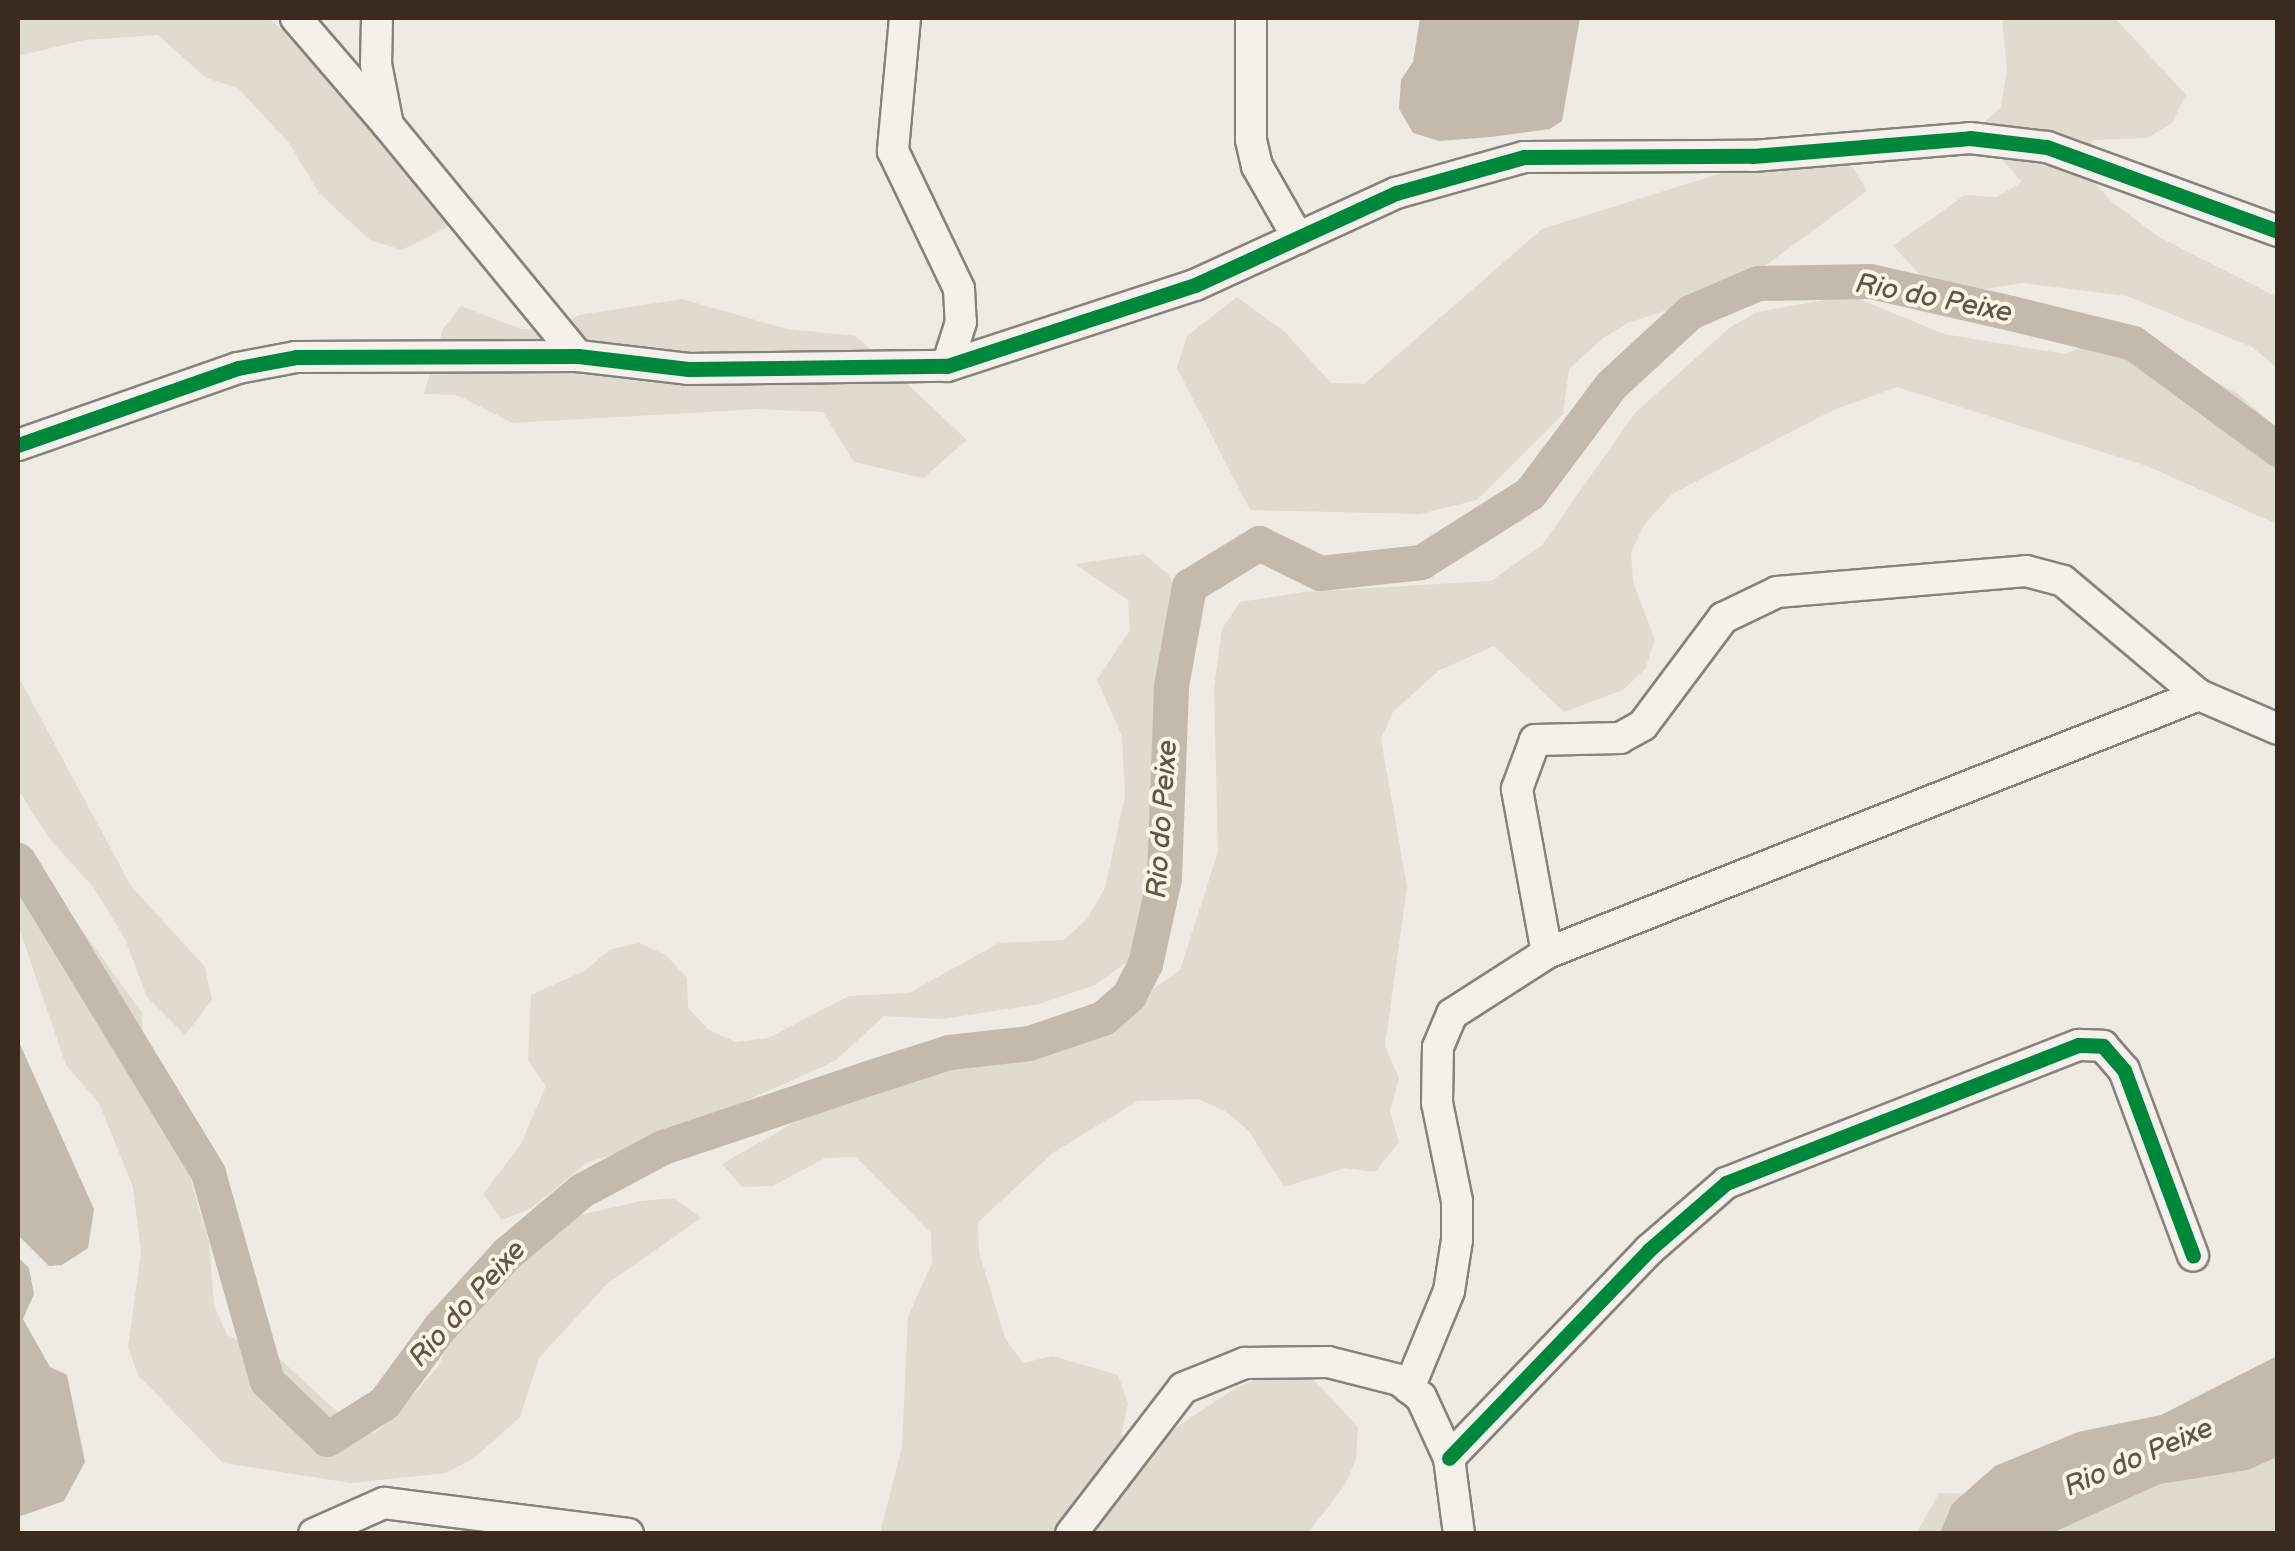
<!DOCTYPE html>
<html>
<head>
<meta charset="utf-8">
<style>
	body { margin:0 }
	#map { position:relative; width:2295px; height:1551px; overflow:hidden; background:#efebe2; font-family:"Balsamiq Sans",sans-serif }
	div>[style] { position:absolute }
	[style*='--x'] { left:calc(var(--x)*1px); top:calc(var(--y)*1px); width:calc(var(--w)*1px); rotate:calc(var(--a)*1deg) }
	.green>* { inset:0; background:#e1dace }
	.water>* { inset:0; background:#c3baad }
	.river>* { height:35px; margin:-17.5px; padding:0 17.5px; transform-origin:17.5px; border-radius:17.5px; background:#c3baad }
	.roads { filter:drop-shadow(2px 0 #87827b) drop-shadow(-2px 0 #87827b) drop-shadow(0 2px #87827b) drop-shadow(0 -2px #87827b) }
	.minor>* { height:30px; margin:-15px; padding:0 15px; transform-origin:15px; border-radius:15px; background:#f4f1ea }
	.cycleway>* { height:15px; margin:-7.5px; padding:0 7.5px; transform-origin:7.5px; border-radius:7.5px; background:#00873e }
	span { translate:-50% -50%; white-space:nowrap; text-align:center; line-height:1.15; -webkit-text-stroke:8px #fcf5e5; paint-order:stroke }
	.water-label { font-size:28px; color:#645548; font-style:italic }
	.frame { position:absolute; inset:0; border:20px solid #3b2a1e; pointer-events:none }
</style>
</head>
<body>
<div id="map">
	<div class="green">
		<div style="clip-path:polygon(18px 18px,268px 18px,325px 63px,455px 223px,402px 250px,370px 240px,319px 193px,289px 143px,238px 88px,206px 78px,158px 35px,85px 40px,18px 56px)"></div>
		<div style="clip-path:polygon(2002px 18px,2115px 18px,2186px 95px,2172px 123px,2147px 138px,2094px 140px,2077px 164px,2112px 202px,2159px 237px,2277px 297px,2277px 368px,2252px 347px,2127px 296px,2022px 283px,1960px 293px,1924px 279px,1893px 246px,1965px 195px,1997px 197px,2022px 182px,1976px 130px,2001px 107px,2007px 70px)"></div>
		<div style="clip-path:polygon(1824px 152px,1852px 166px,1867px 191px,1736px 287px,1628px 323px,1603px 338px,1569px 369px,1563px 414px,1477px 500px,1420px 514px,1250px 510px,1177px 368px,1187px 336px,1237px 297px,1285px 332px,1331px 383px,1364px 384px,1542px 229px,1725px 172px)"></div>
		<div style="clip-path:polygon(1850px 295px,1944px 334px,2065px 354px,2096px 341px,2126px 340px,2184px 364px,2238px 394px,2277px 428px,2277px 524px,2147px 466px,1897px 387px,1831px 411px,1672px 494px,1644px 525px,1631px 552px,1633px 582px,1655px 640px,1645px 669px,1623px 690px,1564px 712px,1494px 646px,1438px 671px,1393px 712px,1381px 739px,1407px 887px,1385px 1046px,1399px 1078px,1390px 1111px,1399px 1142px,1375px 1172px,1345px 1168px,1284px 1187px,1249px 1131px,1225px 1111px,1198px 1099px,1138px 1101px,1054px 1152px,978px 1222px,979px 1252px,1005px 1338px,1023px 1363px,1053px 1356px,1118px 1375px,1128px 1403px,1121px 1436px,1150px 1445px,1234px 1389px,1290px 1364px,1316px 1382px,1358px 1427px,1356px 1460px,1344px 1486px,1308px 1533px,880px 1533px,902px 1447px,908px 1317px,932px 1263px,931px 1233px,856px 1157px,825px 1158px,773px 1186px,742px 1187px,722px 1164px,831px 1101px,892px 1077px,1078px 1042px,1180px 970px,1218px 852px,1214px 688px,1222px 629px,1240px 602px,1303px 592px,1491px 581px,1542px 545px,1635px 413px,1729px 328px,1757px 312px)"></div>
		<div style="clip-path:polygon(682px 299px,787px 329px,856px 336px,967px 440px,923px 478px,854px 462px,823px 412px,758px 409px,513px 423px,457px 395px,424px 394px,443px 329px,461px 306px,521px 329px,554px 330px,579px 315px)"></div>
		<div style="clip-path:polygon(1144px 554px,1168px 574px,1183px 602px,1184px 632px,1180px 787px,1160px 920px,1145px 949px,1095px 985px,1039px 1004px,943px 1019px,884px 1016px,835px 1061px,654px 1142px,586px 1163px,532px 1208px,502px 1220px,483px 1194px,521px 1144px,546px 1086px,528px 1060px,531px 995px,586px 970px,609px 950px,639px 943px,666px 955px,687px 978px,688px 1008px,709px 1030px,736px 1042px,768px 1038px,849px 996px,909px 993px,999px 943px,1064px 940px,1087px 919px,1105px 888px,1125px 796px,1122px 736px,1097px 680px,1130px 630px,1128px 600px,1075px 564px)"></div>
		<div style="clip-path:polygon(18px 676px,131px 886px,205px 967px,212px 1000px,185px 1035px,147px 997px,125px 939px,94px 888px,48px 837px,18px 789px)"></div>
		<div style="clip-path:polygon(18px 841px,142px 1013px,143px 1055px,172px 1093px,174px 1123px,209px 1242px,214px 1305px,227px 1335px,280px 1359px,348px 1422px,374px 1434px,397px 1414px,440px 1364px,457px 1307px,525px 1240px,581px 1215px,641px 1201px,674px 1198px,701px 1218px,607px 1284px,539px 1358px,520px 1417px,474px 1458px,446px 1473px,351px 1483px,223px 1463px,138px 1375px,128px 1347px,141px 1253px,133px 1187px,99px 1103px,66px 1065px,18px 925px)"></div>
		<div style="clip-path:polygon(2277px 1444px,2277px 1533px,2031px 1534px,2065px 1503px)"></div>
		<div style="clip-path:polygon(1939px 1493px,1972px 1494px,1982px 1533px,1916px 1534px)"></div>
	</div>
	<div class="water">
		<div style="clip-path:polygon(1420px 18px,1580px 18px,1562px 121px,1550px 129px,1491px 137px,1439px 141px,1413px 133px,1399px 109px,1401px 80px,1413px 62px)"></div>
		<div style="clip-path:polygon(18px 1040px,94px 1209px,88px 1248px,62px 1265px,49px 1266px,18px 1235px)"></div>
		<div style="clip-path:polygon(18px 1257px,29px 1268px,34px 1294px,23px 1319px,50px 1367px,67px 1375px,85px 1462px,64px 1501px,18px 1517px)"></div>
		<div style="clip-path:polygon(2277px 1356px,2277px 1457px,2248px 1470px,2160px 1484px,2052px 1533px,1940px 1533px,1952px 1504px,1995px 1466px,2078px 1432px,2161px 1415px)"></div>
	</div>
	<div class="river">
		<div style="--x:18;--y:860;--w:366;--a:58.7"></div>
		<div style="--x:208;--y:1173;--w:216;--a:74.2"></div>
		<div style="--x:267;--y:1381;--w:83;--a:44"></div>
		<div style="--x:327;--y:1439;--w:67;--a:-32.3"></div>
		<div style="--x:384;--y:1403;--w:93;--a:-53.7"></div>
		<div style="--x:439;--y:1328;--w:100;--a:-47.8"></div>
		<div style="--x:506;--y:1254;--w:99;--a:-40.1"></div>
		<div style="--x:582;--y:1190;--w:92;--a:-28"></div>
		<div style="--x:663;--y:1147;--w:219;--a:-18.6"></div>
		<div style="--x:871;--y:1077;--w:82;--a:-17.8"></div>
		<div style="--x:949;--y:1052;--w:81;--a:-6.4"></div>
		<div style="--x:1029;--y:1043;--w:78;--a:-18.7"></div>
		<div style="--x:1103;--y:1018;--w:35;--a:-41"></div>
		<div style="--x:1129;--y:995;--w:35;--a:-63"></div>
		<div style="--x:1145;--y:964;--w:88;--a:-77.5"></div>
		<div style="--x:1164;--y:878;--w:192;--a:-87.9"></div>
		<div style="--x:1171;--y:686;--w:102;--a:-79.8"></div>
		<div style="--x:1189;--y:586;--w:82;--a:-31.6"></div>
		<div style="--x:1259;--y:543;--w:68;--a:26.2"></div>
		<div style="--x:1320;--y:573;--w:102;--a:-6.2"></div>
		<div style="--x:1421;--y:562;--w:129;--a:-32.3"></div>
		<div style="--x:1530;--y:493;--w:135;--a:-53.1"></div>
		<div style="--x:1611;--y:385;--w:108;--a:-42.7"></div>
		<div style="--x:1690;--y:312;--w:74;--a:-23.1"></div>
		<div style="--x:1758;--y:283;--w:112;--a:-1"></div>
		<div style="--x:1870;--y:281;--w:145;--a:12.8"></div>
		<div style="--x:2011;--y:313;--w:126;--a:13.8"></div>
		<div style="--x:2133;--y:343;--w:180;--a:36.2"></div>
	</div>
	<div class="roads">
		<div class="minor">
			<div style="--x:296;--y:18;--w:141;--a:49.3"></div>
			<div style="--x:377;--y:18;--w:46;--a:91.2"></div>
			<div style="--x:376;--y:64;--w:62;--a:78.9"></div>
			<div style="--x:388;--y:125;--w:299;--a:50.6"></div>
			<div style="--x:905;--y:18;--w:134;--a:95.2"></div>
			<div style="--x:893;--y:151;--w:153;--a:64.4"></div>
			<div style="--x:959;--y:289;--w:33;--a:87"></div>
			<div style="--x:961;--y:322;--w:46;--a:107.7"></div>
			<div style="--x:1251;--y:18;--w:122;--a:90"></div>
			<div style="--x:1251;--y:140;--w:27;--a:77"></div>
			<div style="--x:1257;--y:166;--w:83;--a:60.3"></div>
			<div style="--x:18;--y:445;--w:233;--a:-19.3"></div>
			<div style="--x:238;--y:368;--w:59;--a:-10.7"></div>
			<div style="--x:296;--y:357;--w:282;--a:-0.2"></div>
			<div style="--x:578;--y:356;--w:111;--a:6.7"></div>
			<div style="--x:688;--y:369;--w:259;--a:-0.7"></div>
			<div style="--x:947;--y:366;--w:261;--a:-18.1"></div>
			<div style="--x:1195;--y:285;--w:221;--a:-24.6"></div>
			<div style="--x:1396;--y:193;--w:133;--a:-15.7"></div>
			<div style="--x:1524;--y:157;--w:229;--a:-0.3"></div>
			<div style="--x:1753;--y:156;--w:218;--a:-4.7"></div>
			<div style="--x:1970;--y:138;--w:78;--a:6.7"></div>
			<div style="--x:2047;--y:147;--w:246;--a:20"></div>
			<div style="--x:1547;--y:953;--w:167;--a:-100.4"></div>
			<div style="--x:1517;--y:789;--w:52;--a:-69.8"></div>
			<div style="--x:1535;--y:740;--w:85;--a:-1.3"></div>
			<div style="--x:1620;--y:738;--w:26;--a:-29"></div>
			<div style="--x:1643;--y:725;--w:134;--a:-53.2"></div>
			<div style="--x:1723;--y:618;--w:60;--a:-25.7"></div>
			<div style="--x:1777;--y:592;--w:250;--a:-4.8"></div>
			<div style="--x:2026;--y:571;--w:38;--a:15"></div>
			<div style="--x:2063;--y:581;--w:177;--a:40"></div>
			<div style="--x:2199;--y:695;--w:86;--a:23.3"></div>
			<div style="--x:1409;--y:1388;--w:105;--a:-67.6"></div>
			<div style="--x:1449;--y:1291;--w:52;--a:-81.1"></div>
			<div style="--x:1457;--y:1240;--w:39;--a:-90"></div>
			<div style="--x:1457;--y:1201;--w:100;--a:-101.5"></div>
			<div style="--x:1437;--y:1103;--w:56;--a:-89"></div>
			<div style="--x:1438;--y:1047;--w:36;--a:-67"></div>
			<div style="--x:1452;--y:1014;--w:113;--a:-32.7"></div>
			<div style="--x:1547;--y:953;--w:701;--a:-21.59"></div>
			<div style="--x:1449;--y:1458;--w:289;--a:-46.1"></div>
			<div style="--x:1649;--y:1250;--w:102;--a:-41"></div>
			<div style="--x:1726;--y:1183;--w:379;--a:-21.4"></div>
			<div style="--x:2079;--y:1045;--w:24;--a:2"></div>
			<div style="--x:2103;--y:1046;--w:32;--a:49"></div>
			<div style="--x:2124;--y:1070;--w:198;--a:69.6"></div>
			<div style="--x:314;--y:1534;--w:77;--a:-23.9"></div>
			<div style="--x:384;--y:1503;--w:246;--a:7.2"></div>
			<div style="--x:1071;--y:1534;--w:184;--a:-52.5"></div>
			<div style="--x:1183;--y:1388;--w:67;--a:-22"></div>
			<div style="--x:1245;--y:1363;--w:83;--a:-0.7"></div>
			<div style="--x:1328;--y:1362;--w:73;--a:14.2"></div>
			<div style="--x:1399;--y:1380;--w:28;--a:38"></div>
			<div style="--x:1421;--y:1397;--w:67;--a:65.3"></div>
			<div style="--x:1449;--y:1458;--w:77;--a:82.5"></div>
		</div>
	</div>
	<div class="cycleway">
		<div style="--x:18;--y:445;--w:233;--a:-19.3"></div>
		<div style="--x:238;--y:368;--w:59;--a:-10.7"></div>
		<div style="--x:296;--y:357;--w:282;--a:-0.2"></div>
		<div style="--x:578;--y:356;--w:111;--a:6.7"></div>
		<div style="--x:688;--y:369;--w:259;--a:-0.7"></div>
		<div style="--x:947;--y:366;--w:261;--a:-18.1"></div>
		<div style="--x:1195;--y:285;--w:221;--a:-24.6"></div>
		<div style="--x:1396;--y:193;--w:133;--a:-15.7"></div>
		<div style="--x:1524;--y:157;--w:229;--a:-0.3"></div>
		<div style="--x:1753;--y:156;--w:218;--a:-4.7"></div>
		<div style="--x:1970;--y:138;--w:78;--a:6.7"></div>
		<div style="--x:2047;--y:147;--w:246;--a:20"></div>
		<div style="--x:1449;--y:1458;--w:289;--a:-46.1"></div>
		<div style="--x:1649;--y:1250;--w:102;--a:-41"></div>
		<div style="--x:1726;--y:1183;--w:379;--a:-21.4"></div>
		<div style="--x:2079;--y:1045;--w:24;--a:2"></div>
		<div style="--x:2103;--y:1046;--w:32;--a:49"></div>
		<div style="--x:2124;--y:1070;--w:198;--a:69.6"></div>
	</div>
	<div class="water-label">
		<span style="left:1934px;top:299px;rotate:11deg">Rio do Peixe</span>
		<span style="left:1163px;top:819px;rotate:-86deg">Rio do Peixe</span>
		<span style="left:468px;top:1304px;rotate:-48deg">Rio do Peixe</span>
		<span style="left:2139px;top:1458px;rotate:-23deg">Rio do Peixe</span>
	</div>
	<div class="frame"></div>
</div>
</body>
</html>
